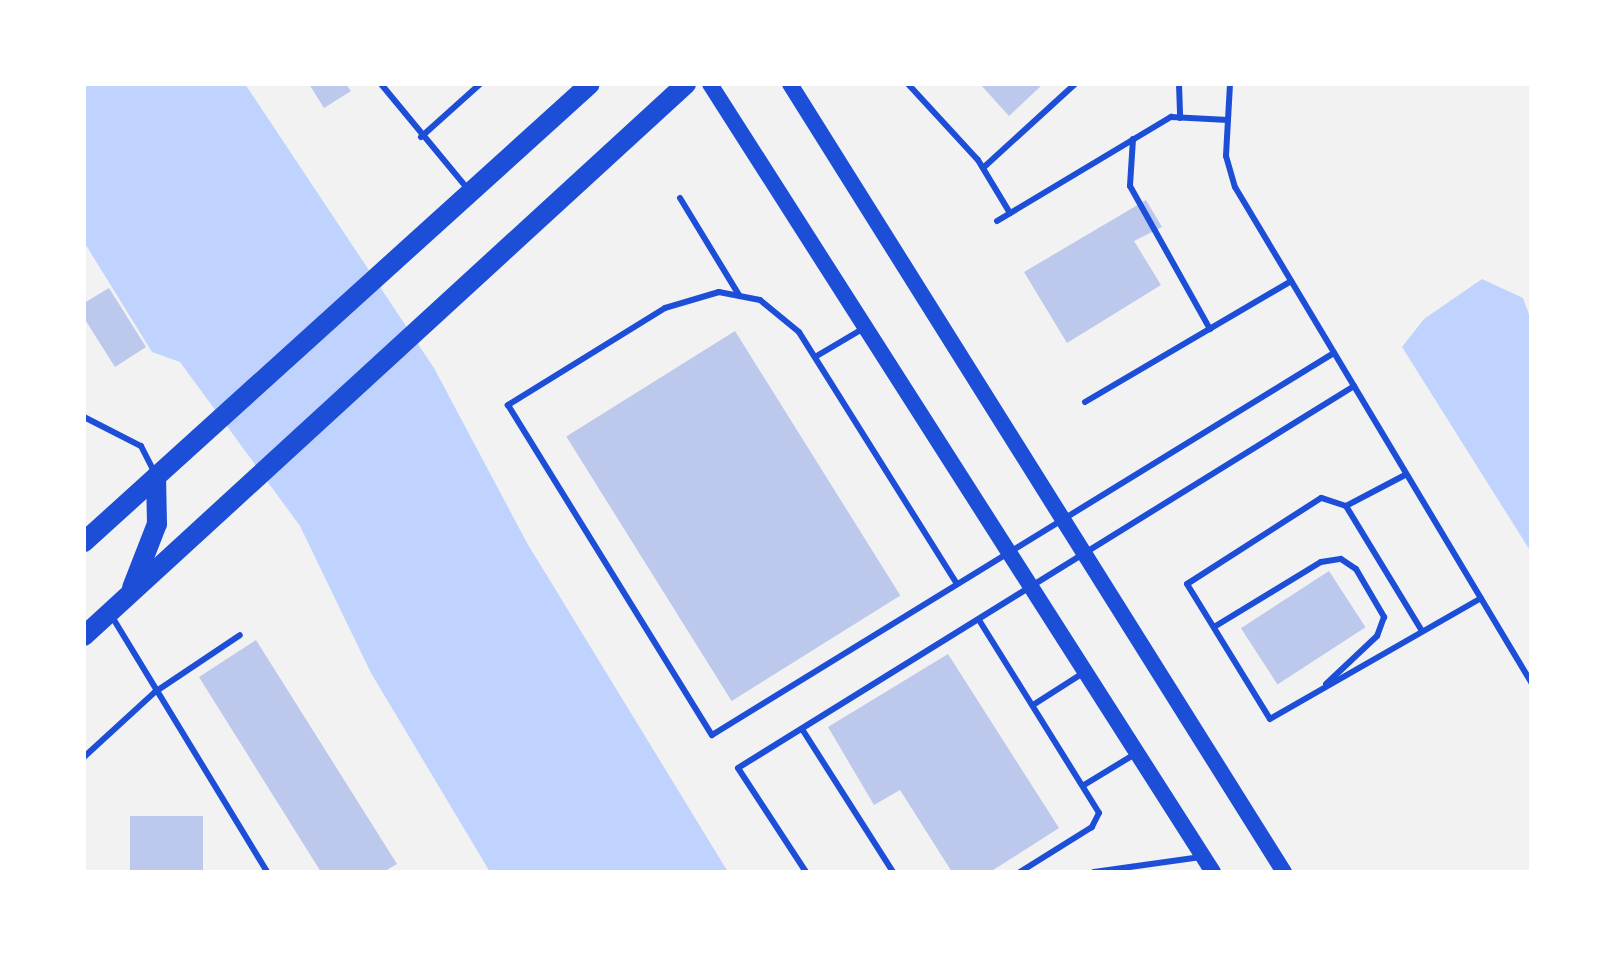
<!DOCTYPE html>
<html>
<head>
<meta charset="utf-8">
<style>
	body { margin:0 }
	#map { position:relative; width:1615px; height:956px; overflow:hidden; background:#f2f2f2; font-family:"Nunito Sans",sans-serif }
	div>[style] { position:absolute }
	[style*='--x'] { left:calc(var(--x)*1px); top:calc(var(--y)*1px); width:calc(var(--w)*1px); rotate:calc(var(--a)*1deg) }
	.water>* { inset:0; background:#bfd3fe }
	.building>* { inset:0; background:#bdc9ec; transform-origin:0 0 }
	.service>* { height:6px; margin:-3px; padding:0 3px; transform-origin:3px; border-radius:3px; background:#1d4ed8 }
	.secondary>* { height:16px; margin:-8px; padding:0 8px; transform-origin:8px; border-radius:8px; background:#1d4ed8 }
	.primary>* { height:20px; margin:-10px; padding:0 10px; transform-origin:10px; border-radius:10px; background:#1d4ed8 }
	span { translate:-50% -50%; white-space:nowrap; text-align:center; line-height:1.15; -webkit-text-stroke:6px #fff; paint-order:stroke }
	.frame { position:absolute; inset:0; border:86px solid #fff; pointer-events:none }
</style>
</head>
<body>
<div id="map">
	<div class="water">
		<div style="clip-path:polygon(84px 84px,245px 84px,434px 368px,527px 543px,728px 872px,490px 872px,371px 673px,300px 526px,180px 362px,152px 352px,84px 242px)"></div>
		<div style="clip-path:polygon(1482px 279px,1523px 298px,1531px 320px,1531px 552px,1402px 347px,1424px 319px)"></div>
	</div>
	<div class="building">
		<div style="clip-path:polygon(309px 84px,346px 84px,351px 91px,324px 108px)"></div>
		<div style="clip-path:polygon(980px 84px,1043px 84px,1009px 116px)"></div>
		<div style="clip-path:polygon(1146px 200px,1162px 227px,1134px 241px,1161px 285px,1067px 343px,1024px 272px)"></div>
		<div style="clip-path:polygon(109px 288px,146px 347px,115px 367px,84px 318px,84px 303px)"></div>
		<div style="left:735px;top:331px;width:312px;height:199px;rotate:58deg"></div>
		<div style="left:1329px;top:571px;width:67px;height:105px;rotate:57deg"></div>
		<div style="clip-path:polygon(256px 640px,397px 864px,383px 872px,321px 872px,199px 677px)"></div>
		<div style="clip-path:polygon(948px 654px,1059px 828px,990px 872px,952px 872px,900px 790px,874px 805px,828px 727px)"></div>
		<div style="left:130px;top:816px;width:73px;height:56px"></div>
	</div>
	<div class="service">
		<div style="--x:381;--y:84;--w:136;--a:50.4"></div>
		<div style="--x:908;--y:84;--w:103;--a:47.4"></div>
		<div style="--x:978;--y:160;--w:62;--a:58.9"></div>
		<div style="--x:1179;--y:84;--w:34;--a:88"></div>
		<div style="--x:1230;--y:84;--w:72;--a:93.2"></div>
		<div style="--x:1226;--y:156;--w:32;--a:74"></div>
		<div style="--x:1235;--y:187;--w:577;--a:59.12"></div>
		<div style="--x:421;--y:137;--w:79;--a:-41.9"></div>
		<div style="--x:1133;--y:139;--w:47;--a:93.7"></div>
		<div style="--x:1130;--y:186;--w:164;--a:60.8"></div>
		<div style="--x:983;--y:168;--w:125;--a:-42.4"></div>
		<div style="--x:680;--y:198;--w:114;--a:58.7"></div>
		<div style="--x:997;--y:221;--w:203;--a:-30.9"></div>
		<div style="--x:1171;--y:117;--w:57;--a:3"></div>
		<div style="--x:815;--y:357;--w:57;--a:-30.6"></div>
		<div style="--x:1085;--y:402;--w:239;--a:-30.4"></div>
		<div style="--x:84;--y:417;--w:64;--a:27"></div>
		<div style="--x:141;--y:446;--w:30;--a:63"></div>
		<div style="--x:1405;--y:475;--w:67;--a:152.3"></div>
		<div style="--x:1346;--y:506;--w:26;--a:-162"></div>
		<div style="--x:1321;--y:498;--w:159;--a:147.3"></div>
		<div style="--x:1187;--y:584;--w:158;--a:58.4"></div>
		<div style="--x:1270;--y:719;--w:243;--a:-29.8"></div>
		<div style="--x:1346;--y:506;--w:146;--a:58.7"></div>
		<div style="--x:957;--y:584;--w:297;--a:-122.1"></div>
		<div style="--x:799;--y:332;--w:50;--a:-140.6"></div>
		<div style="--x:760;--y:300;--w:42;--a:-169"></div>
		<div style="--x:719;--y:292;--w:56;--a:163.5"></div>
		<div style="--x:665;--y:308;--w:185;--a:148.3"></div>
		<div style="--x:508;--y:405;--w:388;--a:58.3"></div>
		<div style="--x:712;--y:735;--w:730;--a:-31.56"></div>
		<div style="--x:111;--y:615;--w:301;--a:58.7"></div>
		<div style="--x:979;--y:620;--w:227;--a:58.1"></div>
		<div style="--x:1099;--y:813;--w:16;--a:117"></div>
		<div style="--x:1092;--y:827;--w:85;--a:148"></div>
		<div style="--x:1214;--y:627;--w:125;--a:-31.3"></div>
		<div style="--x:1321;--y:562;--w:20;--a:-9"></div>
		<div style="--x:1341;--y:559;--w:18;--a:34"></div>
		<div style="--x:1356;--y:569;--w:56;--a:59.7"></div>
		<div style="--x:1384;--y:617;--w:20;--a:110"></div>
		<div style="--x:1377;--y:636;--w:70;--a:136.7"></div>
		<div style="--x:1033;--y:705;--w:59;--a:-32.6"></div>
		<div style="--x:802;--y:729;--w:169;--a:57.5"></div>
		<div style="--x:84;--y:757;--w:96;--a:-42.5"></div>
		<div style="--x:155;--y:692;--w:102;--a:-33.8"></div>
		<div style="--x:1084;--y:785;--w:60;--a:-31.3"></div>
		<div style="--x:806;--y:872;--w:124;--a:-123.2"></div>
		<div style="--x:738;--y:768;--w:725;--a:-31.8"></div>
		<div style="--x:1094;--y:872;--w:108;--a:-8"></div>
	</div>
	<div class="secondary">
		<div style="--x:710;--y:84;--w:935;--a:57.45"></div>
		<div style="--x:790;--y:84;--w:930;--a:57.92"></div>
	</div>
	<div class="primary">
		<div style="--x:84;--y:542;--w:682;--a:-42.15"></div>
		<div style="--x:132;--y:588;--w:69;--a:-68.7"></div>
		<div style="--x:157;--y:524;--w:47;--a:-91.2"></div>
		<div style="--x:84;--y:636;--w:817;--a:-42.52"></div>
	</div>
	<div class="frame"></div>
</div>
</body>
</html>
